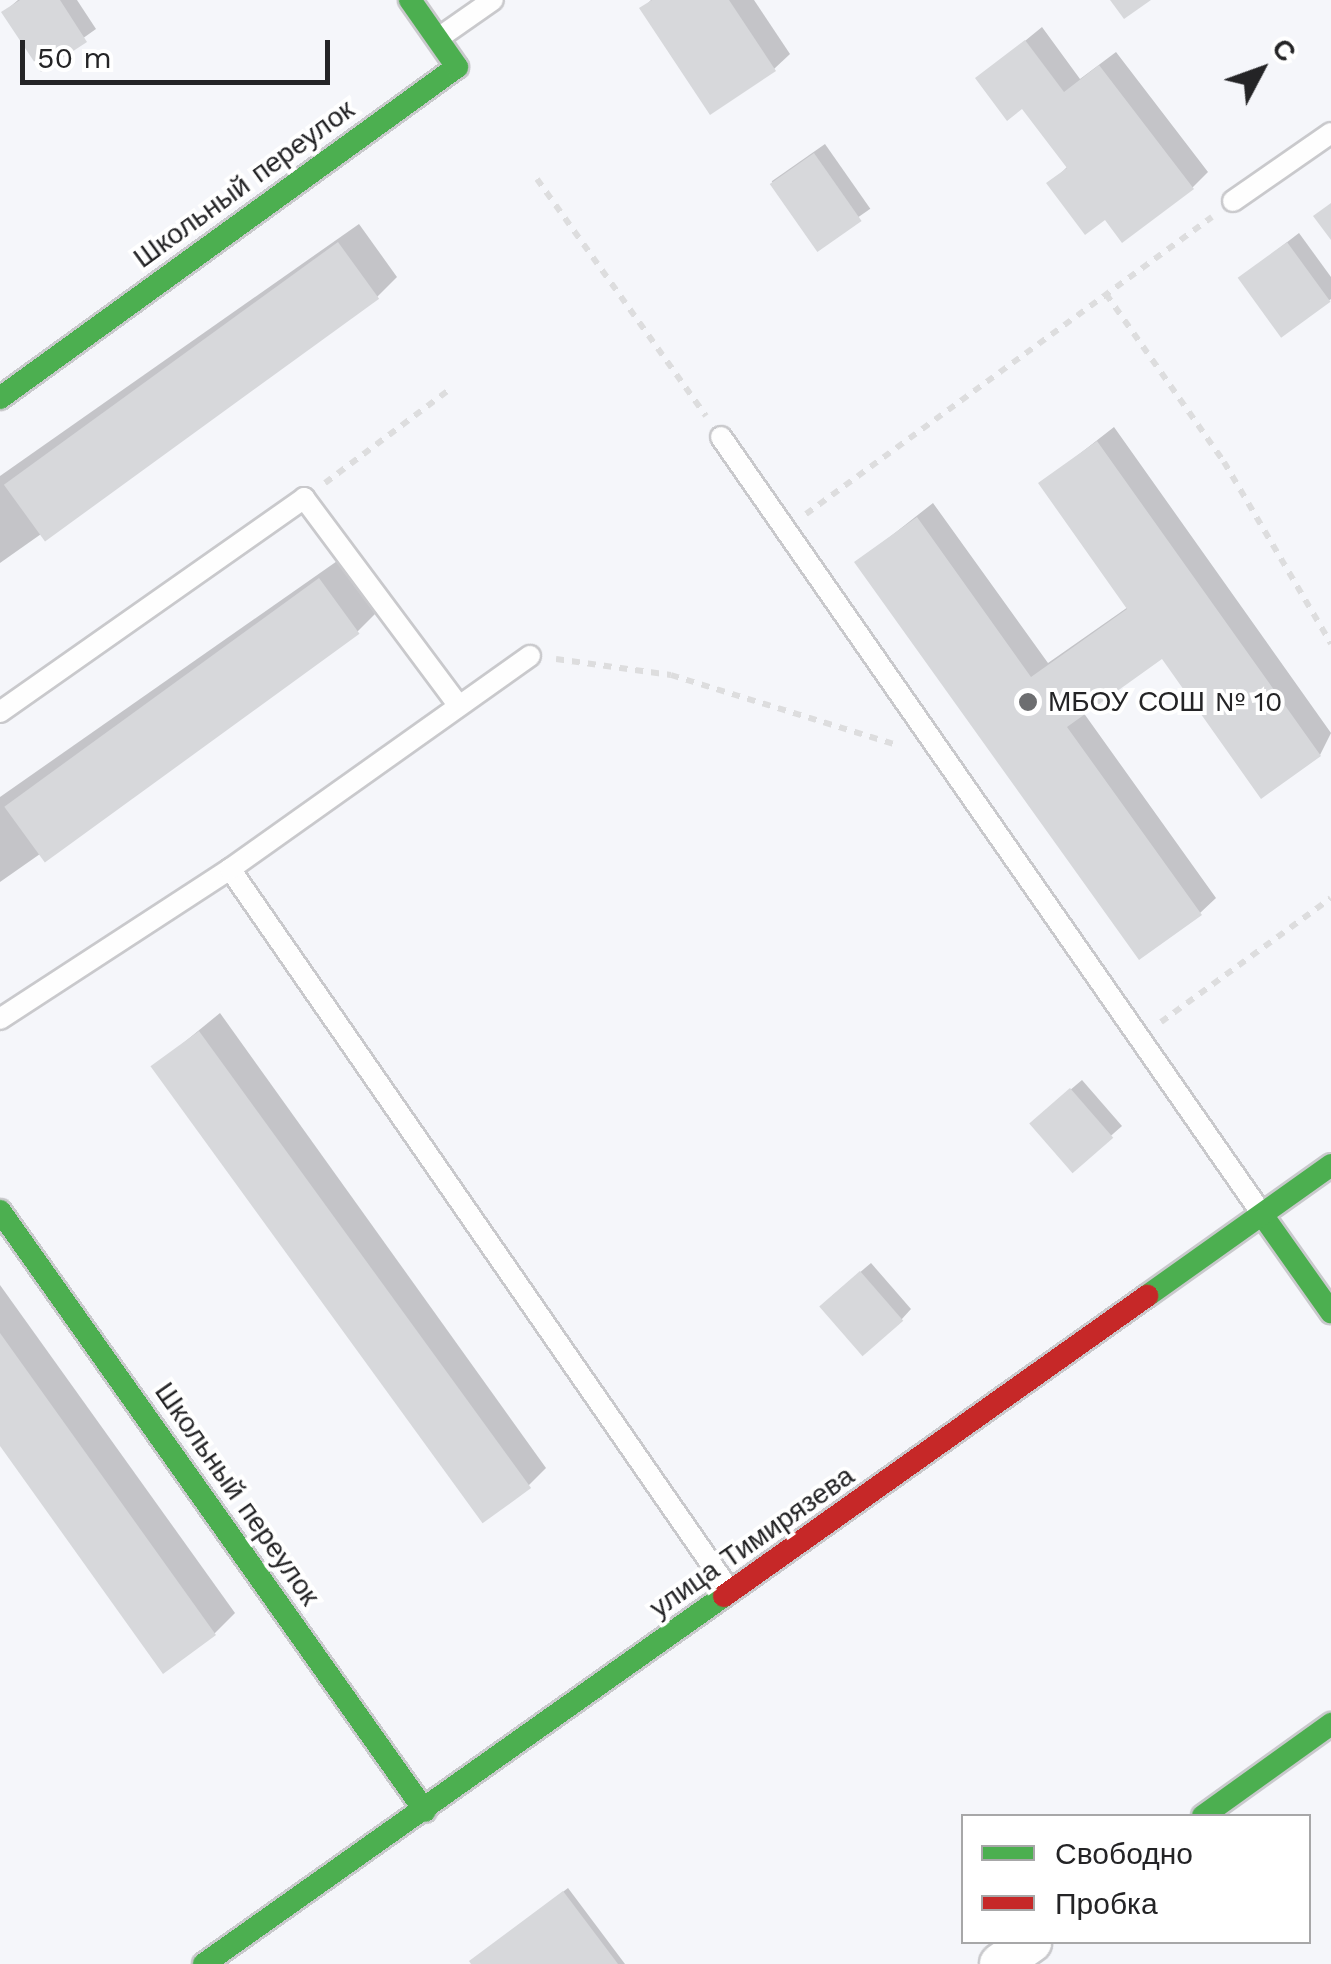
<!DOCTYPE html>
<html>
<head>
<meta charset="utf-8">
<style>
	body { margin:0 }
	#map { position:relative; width:1331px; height:1964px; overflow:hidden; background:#f5f6fa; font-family:"Work Sans",sans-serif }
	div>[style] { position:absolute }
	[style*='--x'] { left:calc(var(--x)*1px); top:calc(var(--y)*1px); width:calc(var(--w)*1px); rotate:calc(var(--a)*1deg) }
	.shadow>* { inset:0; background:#0003; transform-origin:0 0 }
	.building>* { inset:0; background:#d7d8db; transform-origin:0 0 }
	.path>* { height:6px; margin-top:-3px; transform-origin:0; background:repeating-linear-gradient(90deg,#ddddde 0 8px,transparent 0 16px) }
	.roads { filter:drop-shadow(2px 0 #c9c9cc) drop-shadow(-2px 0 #c9c9cc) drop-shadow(0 2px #c9c9cc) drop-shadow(0 -2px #c9c9cc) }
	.lane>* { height:20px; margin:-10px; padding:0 10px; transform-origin:10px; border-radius:10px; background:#fefefe }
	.street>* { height:40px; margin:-20px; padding:0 20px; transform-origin:20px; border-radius:20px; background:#fefefe }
	.fast>* { height:22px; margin:-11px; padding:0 11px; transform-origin:11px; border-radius:11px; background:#4caf50 }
	.jam>* { height:22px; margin:-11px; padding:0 11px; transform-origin:11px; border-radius:11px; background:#c62828 }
	.dots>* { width:28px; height:28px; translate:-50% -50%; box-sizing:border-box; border:5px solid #fff; border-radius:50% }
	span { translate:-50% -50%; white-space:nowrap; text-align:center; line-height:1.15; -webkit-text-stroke:8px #fff; paint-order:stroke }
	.street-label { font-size:28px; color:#242426 }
	.poi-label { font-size:28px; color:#242426 }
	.left { translate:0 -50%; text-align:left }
	.legend { position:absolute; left:961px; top:1814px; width:350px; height:130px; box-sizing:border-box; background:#fff; border:2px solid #a7a7a8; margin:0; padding:12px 18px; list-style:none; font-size:30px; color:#242426 }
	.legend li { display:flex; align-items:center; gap:20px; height:50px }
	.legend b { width:50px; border:2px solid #a7a7a8 }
	.north { position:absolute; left:1211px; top:20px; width:100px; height:100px; -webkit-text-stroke:8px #fff; paint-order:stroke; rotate:49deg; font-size:28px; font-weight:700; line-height:40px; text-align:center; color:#242426 }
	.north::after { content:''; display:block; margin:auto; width:35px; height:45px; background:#242426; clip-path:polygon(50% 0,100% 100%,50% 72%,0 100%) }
	.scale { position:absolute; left:20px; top:40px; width:310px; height:45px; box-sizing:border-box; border:5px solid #242426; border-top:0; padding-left:12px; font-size:30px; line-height:35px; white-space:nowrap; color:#242426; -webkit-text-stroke:8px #fff; paint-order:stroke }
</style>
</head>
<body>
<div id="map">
	<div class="shadow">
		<div style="clip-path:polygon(18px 0,77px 0,96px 29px,41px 68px,4px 12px)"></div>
		<div style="clip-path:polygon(651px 0,754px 0,790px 54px,774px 69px,642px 9px)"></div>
		<div style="clip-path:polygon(1042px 27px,1080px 79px,1116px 52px,1208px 172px,1192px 188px,1106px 217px,1050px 184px,1068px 166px,1023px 106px,978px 79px)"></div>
		<div style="left:825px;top:144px;width:79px;height:65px;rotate:55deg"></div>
		<div style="clip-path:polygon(359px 224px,397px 277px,377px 297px,0 563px,0 476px)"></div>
		<div style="clip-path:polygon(1299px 233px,1331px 277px,1331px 299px,1283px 334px,1252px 269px)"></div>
		<div style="clip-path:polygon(1114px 427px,1331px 733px,1320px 755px,1163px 656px,1083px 712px,1216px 898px,1200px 913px,858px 562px,933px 503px,1048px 663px,1128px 607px,1041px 484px)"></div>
		<div style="clip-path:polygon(340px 559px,377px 612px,357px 632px,0 882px,0 797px)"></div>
		<div style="clip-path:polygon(220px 1013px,546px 1468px,526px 1488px,154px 1067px)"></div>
		<div style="clip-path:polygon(1082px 1080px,1122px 1126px,1072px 1170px,1043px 1113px)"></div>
		<div style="clip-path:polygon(871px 1263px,911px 1309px,901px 1320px,832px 1296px)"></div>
		<div style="clip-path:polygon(0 1285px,235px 1613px,214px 1634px,0 1442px)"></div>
		<div style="clip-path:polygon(568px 1888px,625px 1964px,474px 1964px,477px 1957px)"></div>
	</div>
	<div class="building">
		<div style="clip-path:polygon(20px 0,60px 0,87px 42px,41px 72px,1px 12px)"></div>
		<div style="clip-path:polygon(652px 0,729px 0,776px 71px,710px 115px,639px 8px)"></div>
		<div style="clip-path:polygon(1110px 0,1151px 0,1124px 19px)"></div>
		<div style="clip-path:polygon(1025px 40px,1064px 92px,1099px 65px,1194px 189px,1122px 243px,1105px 220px,1085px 235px,1046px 183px,1067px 168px,1022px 109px,1007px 121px,975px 78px)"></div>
		<div style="left:814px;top:153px;width:83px;height:54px;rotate:55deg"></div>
		<div style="clip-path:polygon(1331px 203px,1331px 240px,1313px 216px)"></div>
		<div style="left:338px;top:242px;width:70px;height:413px;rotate:54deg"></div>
		<div style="left:1287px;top:242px;width:74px;height:61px;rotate:54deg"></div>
		<div style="clip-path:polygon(1097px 441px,1321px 756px,1261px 799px,1162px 659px,1067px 727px,1202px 915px,1139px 960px,854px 562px,917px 517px,1031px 677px,1127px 609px,1038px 483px)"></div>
		<div style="left:319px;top:578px;width:69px;height:389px;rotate:54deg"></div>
		<div style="left:199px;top:1031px;width:565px;height:60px;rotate:54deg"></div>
		<div style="left:1070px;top:1088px;width:66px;height:54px;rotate:49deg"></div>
		<div style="left:860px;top:1271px;width:66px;height:54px;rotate:49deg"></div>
		<div style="clip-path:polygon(0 1333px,216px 1635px,163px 1674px,0 1446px)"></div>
		<div style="clip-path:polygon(563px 1891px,618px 1964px,471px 1964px,469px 1961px)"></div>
	</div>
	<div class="path">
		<div style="--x:537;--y:179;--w:291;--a:54.5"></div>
		<div style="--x:1106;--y:294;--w:205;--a:54.9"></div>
		<div style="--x:1224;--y:462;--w:211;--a:59.5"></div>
		<div style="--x:325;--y:483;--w:155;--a:-36.9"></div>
		<div style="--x:806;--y:514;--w:503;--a:-36.19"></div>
		<div style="--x:556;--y:659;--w:116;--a:7.9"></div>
		<div style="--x:671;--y:675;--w:237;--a:17.2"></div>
		<div style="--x:1161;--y:1022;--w:210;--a:-36.1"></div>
	</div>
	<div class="roads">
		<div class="lane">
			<div style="--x:437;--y:39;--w:68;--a:-34.9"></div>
			<div style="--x:1233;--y:201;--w:119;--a:-34.8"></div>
			<div style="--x:721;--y:437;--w:947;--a:55.15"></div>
			<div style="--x:0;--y:712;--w:372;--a:-35.1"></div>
			<div style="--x:304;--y:498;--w:259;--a:53.3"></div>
			<div style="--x:230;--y:869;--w:878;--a:55.3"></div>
			<div style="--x:0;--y:1019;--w:275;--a:-33.1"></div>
			<div style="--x:230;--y:869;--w:368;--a:-35.4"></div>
		</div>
		<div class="street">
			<div style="--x:1000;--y:1964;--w:38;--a:-35"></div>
		</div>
		<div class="fast">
			<div style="--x:0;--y:398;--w:564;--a:-35.92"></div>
			<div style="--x:457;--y:67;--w:82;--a:-125"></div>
			<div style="--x:0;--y:1211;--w:735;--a:54.69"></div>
			<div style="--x:1263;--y:1216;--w:118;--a:54.7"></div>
			<div style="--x:1147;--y:1296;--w:226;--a:-35.4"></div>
			<div style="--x:1203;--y:1816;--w:158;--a:-35.7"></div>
			<div style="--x:204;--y:1964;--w:637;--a:-35.29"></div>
		</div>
		<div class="jam">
			<div style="--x:724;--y:1596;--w:519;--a:-35.35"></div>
		</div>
	</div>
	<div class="dots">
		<div style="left:1028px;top:702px;background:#6d6e70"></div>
	</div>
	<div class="street-label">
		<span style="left:244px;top:184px;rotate:-36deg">Школьный переулок</span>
		<span style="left:237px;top:1494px;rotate:55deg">Школьный переулок</span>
		<span style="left:752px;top:1542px;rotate:-35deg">улица Тимирязева</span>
	</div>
	<div class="poi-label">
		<span class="left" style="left:1048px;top:702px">МБОУ СОШ № 10</span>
	</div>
	<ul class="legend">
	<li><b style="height:12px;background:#4caf50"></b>Свободно</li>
	<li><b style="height:12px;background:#c62828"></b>Пробка</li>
	</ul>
	<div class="north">С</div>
	<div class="scale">50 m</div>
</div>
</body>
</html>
